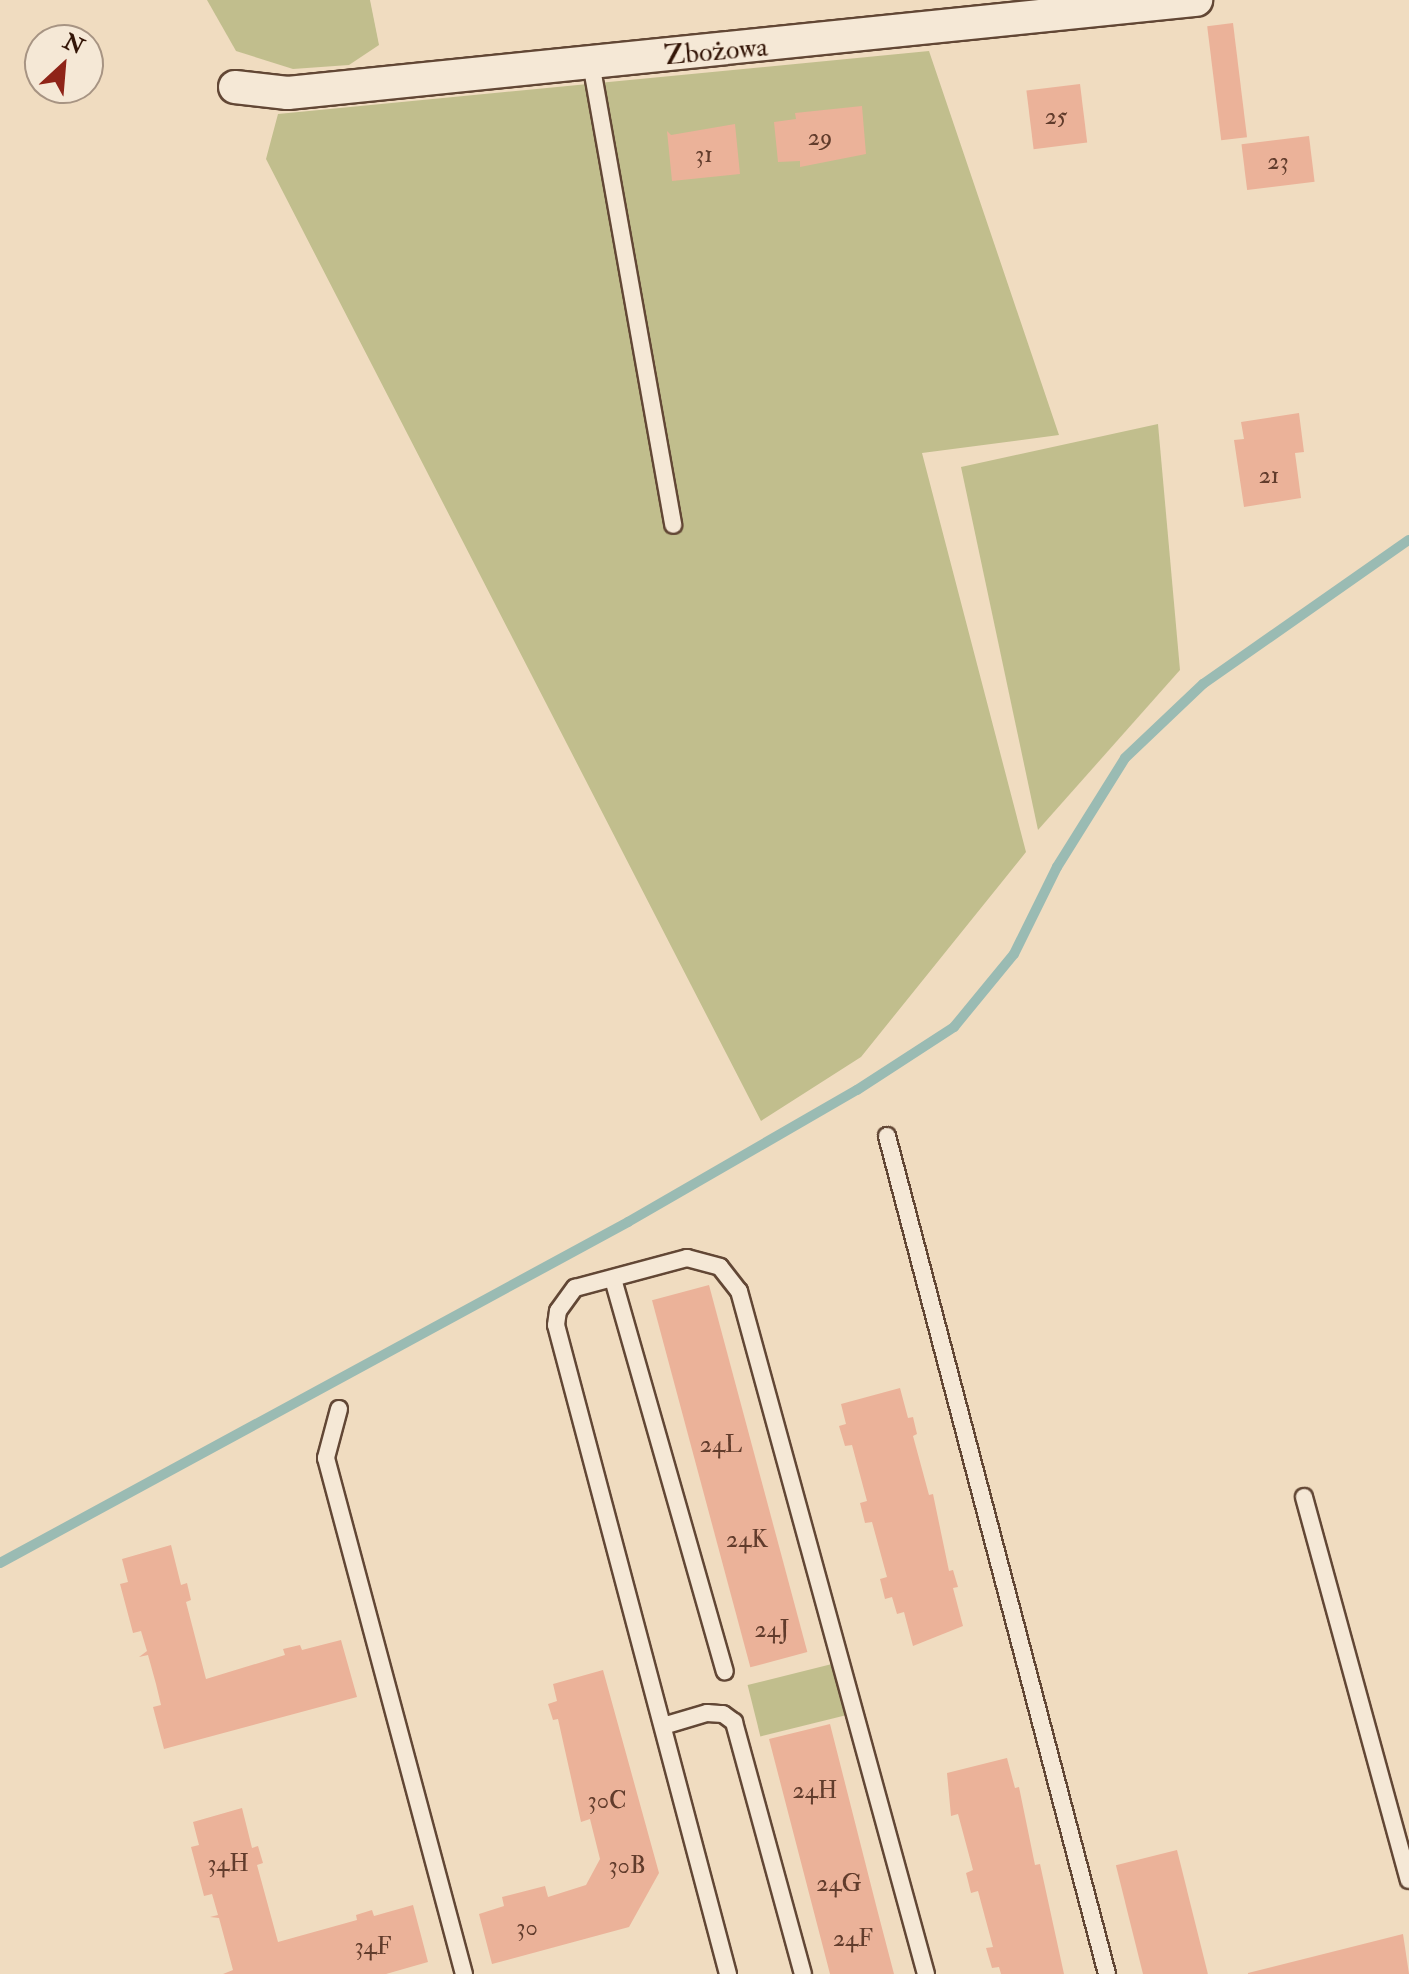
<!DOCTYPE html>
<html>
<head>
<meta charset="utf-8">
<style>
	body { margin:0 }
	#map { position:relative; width:1409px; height:1974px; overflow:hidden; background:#f0dcc0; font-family:"IM FELL Double Pica",serif }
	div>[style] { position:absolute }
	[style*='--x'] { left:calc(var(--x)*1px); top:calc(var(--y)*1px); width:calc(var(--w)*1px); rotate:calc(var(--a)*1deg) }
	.green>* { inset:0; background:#c1be8d; transform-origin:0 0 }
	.stream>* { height:10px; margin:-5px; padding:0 5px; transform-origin:5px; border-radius:5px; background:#9abbb3 }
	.building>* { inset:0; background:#ebb299; transform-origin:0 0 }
	.roads { filter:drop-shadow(2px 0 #624735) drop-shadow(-2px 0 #624735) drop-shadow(0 2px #624735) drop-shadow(0 -2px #624735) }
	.service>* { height:16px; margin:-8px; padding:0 8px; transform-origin:8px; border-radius:8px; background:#f5e8d6 }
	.minor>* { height:32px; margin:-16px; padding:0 16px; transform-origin:16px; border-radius:16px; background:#f5e8d6 }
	span { translate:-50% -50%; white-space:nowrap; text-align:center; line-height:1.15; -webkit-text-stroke:6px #f5e8d6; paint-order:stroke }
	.number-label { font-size:24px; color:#613c2c }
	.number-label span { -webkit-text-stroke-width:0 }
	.street-label { font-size:28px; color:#331507 }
	.north { position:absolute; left:24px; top:24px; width:80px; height:80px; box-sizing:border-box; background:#f5e8d6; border:2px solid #a79483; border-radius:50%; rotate:26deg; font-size:22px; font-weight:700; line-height:32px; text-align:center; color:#331507 }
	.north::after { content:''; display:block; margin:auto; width:28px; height:36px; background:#8f2418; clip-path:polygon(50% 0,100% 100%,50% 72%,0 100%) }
</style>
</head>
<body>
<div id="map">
	<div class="green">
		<div style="clip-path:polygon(207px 0,370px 0,379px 45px,349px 65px,293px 69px,236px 51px)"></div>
		<div style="clip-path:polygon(929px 51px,1059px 435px,922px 453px,1026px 852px,861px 1057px,761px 1121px,266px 159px,278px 114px)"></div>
		<div style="clip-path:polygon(1158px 424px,1180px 670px,1038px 830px,961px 467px)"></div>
		<div style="left:832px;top:1664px;width:53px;height:87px;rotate:76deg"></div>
	</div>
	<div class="stream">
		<div style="--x:0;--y:1563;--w:715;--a:-28.5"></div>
		<div style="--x:628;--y:1222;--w:264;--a:-30"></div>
		<div style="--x:857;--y:1090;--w:116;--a:-33"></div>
		<div style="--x:954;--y:1027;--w:94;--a:-50.6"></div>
		<div style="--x:1014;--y:954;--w:97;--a:-63.7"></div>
		<div style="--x:1057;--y:867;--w:128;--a:-58"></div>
		<div style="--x:1125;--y:758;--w:108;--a:-43.5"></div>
		<div style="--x:1203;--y:684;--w:251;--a:-35"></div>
	</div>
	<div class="building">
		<div style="left:1233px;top:23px;width:115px;height:26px;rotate:83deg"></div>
		<div style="left:1080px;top:84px;width:59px;height:54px;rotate:83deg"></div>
		<div style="clip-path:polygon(862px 106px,866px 154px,800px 167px,800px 161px,778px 162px,774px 122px,796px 119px,795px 113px)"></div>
		<div style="clip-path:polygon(735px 124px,740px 174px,672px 181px,667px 131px,671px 135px)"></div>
		<div style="left:1309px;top:136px;width:46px;height:68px;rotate:83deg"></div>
		<div style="clip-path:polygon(1299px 413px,1304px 452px,1295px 453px,1301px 498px,1244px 507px,1234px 440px,1244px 439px,1241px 422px)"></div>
		<div style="left:709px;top:1285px;width:380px;height:59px;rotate:75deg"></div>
		<div style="clip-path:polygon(900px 1388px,908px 1418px,913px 1417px,917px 1434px,913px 1436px,929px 1495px,933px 1494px,949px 1571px,953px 1570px,958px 1587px,953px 1588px,963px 1626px,913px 1646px,904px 1612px,897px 1614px,892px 1597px,885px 1599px,880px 1579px,887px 1577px,872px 1522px,865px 1523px,860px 1503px,867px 1501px,852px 1445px,845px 1446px,839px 1426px,846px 1424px,841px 1404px)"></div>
		<div style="clip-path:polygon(171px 1545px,181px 1585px,187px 1583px,191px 1600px,186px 1602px,206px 1679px,285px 1655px,283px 1649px,300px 1645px,302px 1650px,341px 1640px,357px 1697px,164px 1749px,153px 1707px,161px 1705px,156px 1684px,148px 1655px,139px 1657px,147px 1651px,141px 1631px,133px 1633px,120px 1584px,128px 1582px,122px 1559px)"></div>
		<div style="clip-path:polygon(603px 1670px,659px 1873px,629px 1927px,492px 1964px,479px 1914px,504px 1906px,502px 1897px,545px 1886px,548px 1897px,586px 1885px,600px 1859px,590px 1819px,581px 1822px,558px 1719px,553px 1720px,548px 1704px,557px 1701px,553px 1684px)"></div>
		<div style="clip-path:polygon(830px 1724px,877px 1909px,894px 1974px,830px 1974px,817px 1924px,769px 1739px)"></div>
		<div style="clip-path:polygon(1007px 1758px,1015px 1788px,1019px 1787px,1035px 1865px,1040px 1864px,1064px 1974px,1001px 1974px,999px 1967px,992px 1968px,986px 1948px,993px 1947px,978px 1891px,971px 1893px,966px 1873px,973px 1870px,958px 1814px,951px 1816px,947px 1773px)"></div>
		<div style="clip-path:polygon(242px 1808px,252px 1848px,258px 1846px,263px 1863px,257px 1865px,278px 1942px,357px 1920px,356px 1915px,372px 1910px,374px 1916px,413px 1905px,428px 1962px,386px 1974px,223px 1974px,233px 1970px,219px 1918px,210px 1917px,218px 1915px,212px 1894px,204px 1896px,191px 1847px,199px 1845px,193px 1822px)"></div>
		<div style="left:1177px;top:1850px;width:128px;height:63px;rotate:76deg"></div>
		<div style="clip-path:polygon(1403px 1934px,1409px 1974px,1248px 1974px,1248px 1973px)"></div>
	</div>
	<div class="roads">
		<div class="service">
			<div style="--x:591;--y:63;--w:469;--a:79.9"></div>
			<div style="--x:887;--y:1136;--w:866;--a:75.29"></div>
			<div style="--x:613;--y:1279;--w:408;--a:74.1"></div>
			<div style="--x:339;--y:1409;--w:51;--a:104.9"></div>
			<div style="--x:326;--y:1458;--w:534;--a:75.03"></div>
			<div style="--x:1304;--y:1497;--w:397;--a:74.7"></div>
			<div style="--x:663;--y:1726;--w:46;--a:-16.5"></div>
			<div style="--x:707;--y:1713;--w:16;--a:4"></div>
			<div style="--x:723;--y:1714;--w:14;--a:36"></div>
			<div style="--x:734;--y:1722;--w:261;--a:74.7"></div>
			<div style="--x:728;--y:1974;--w:671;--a:-104.84"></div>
			<div style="--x:556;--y:1325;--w:14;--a:-82"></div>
			<div style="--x:558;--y:1311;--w:29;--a:-54"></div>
			<div style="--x:575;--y:1288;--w:116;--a:-15"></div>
			<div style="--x:687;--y:1258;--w:34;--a:15"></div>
			<div style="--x:720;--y:1267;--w:31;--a:52"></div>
			<div style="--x:739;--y:1291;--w:708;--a:74.69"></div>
		</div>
		<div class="minor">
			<div style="--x:235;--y:87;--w:53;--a:6.5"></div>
			<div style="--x:288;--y:93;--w:913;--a:-5.85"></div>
		</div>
	</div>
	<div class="number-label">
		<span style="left:1056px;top:117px">25</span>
		<span style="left:820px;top:138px">29</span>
		<span style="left:704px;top:155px">31</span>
		<span style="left:1278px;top:162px">23</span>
		<span style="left:1269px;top:476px">21</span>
		<span style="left:721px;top:1445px">24L</span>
		<span style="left:747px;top:1540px">24K</span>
		<span style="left:772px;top:1630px">24J</span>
		<span style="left:815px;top:1791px">24H</span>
		<span style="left:607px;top:1801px">30C</span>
		<span style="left:228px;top:1864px">34H</span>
		<span style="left:627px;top:1866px">30B</span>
		<span style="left:839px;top:1884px">24G</span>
		<span style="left:527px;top:1928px">30</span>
		<span style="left:853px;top:1939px">24F</span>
		<span style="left:373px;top:1947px">34F</span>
	</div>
	<div class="street-label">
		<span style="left:716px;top:52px;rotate:-5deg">Zbożowa</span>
	</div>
	<div class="north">N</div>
</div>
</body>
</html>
